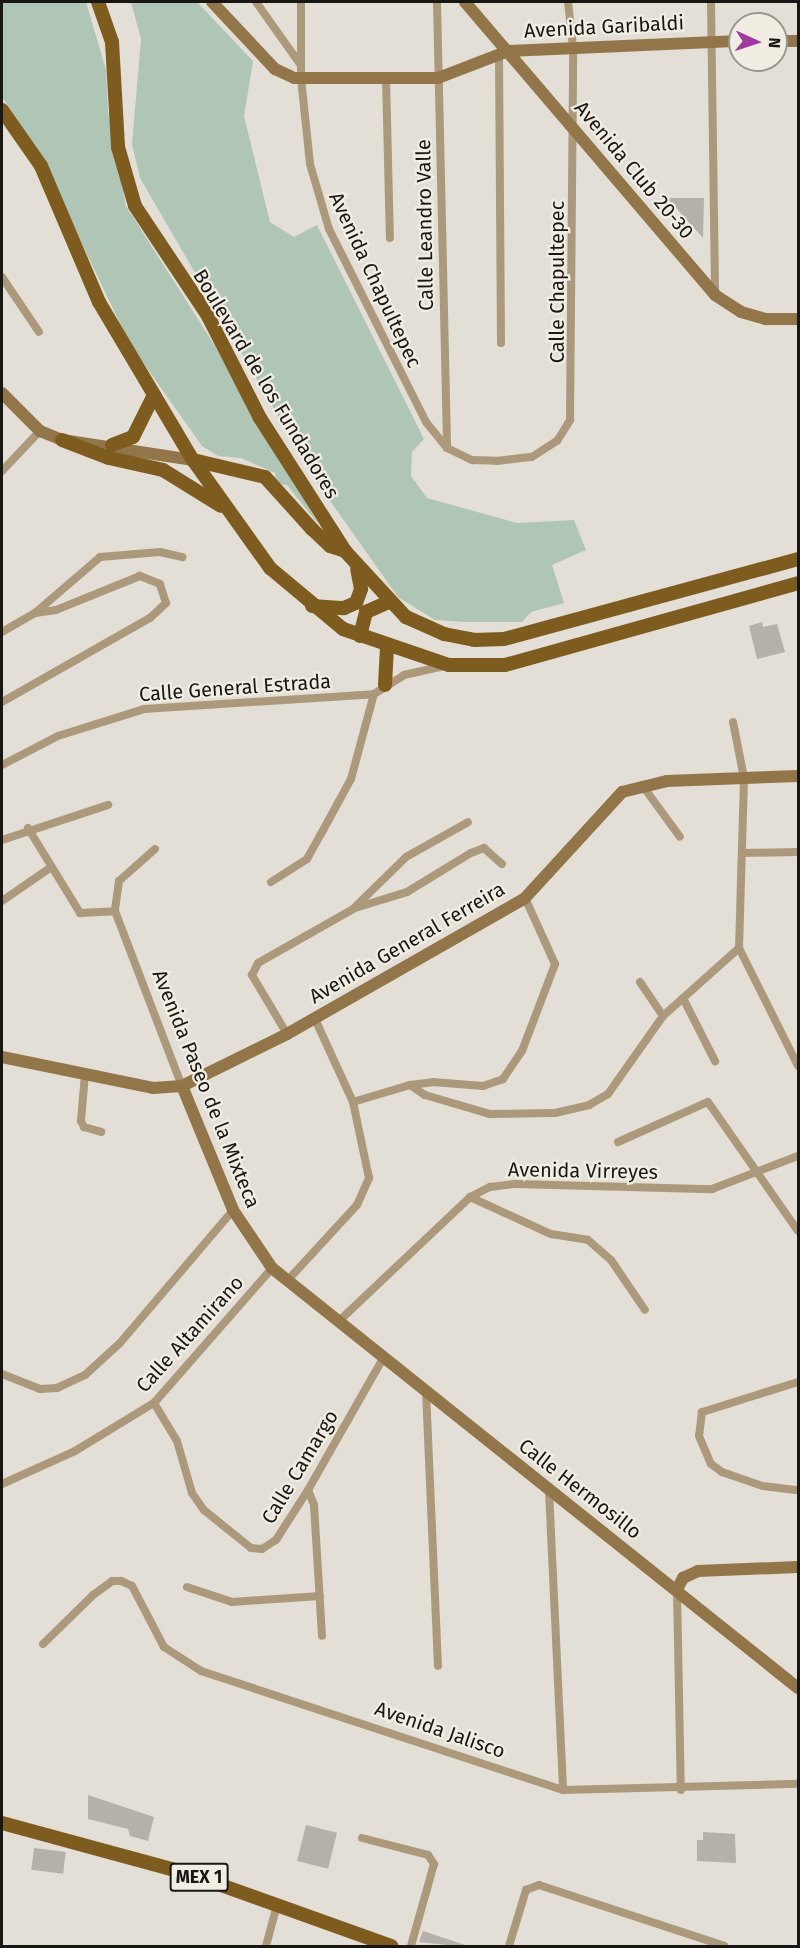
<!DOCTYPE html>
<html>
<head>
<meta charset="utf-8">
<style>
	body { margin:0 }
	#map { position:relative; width:800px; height:1948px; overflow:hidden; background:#e3dfd6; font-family:"Fira Sans",sans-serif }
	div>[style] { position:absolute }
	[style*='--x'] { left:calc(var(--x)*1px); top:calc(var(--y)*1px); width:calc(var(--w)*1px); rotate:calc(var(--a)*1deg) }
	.green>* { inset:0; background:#afc5b6 }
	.building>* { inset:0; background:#b5b1a9; transform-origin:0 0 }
	.street>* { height:8px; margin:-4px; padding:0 4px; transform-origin:4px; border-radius:4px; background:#ac997b }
	.secondary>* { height:12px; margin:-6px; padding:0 6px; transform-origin:6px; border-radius:6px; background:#927649 }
	.primary>* { height:14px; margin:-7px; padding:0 7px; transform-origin:7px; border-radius:7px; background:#7e5c1f }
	span { translate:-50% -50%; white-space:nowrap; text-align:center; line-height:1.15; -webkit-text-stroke:4.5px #f1ede3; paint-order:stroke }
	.shield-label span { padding:2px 4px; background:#f1ede3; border:2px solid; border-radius:4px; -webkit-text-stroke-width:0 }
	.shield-label { font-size:18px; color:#181714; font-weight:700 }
	.street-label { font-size:20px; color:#181714 }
	.frame { position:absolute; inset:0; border:3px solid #181714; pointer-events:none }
	.north { position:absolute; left:728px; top:12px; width:60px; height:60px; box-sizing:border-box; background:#f1ede3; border:2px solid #9a9790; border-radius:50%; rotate:93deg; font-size:16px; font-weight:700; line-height:24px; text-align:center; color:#181714 }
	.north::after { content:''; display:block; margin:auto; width:21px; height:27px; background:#a13a9e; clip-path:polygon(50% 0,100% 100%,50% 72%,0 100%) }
</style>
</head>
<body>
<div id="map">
	<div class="green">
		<div style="clip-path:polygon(2px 2px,86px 2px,106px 70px,108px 112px,126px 206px,215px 346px,319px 525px,287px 485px,276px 484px,275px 473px,241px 458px,218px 456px,202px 446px,130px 344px,35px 146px,2px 97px)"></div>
		<div style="clip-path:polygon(131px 2px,197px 2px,253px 61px,244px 116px,270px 222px,294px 237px,317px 225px,424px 439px,412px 452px,411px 476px,427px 498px,517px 523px,574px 520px,586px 550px,552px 565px,564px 603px,531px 612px,522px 622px,464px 622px,435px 620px,398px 597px,316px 481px,140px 178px,132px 144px,141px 39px)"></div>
	</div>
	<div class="building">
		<div style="clip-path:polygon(667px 198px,704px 198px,703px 238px)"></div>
		<div style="clip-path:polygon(762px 622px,763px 627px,777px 624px,785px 652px,757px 659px,749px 626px)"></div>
		<div style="clip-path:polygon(88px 1795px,154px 1817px,148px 1841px,130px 1836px,128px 1829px,88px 1819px)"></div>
		<div style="left:306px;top:1825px;width:32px;height:37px;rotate:14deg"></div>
		<div style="clip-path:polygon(703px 1832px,735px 1834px,736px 1863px,697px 1861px,697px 1840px,703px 1840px)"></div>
		<div style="left:34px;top:1848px;width:32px;height:22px;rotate:7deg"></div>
		<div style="clip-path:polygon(423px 1931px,465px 1945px,465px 1947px,419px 1942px)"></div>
	</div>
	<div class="street">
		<div style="--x:256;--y:2;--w:76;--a:54.6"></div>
		<div style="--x:301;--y:2;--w:76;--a:90"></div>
		<div style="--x:301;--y:78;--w:86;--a:84"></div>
		<div style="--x:310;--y:164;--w:68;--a:73.7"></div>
		<div style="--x:329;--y:229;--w:216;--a:63.3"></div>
		<div style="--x:426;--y:422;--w:33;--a:51"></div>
		<div style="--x:447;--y:448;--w:28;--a:26"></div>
		<div style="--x:472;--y:460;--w:25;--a:2"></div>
		<div style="--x:497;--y:461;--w:35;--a:-7"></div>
		<div style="--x:532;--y:457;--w:30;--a:-33"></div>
		<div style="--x:557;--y:441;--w:25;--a:-58"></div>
		<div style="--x:570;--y:420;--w:373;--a:-89.5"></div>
		<div style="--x:573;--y:47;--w:45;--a:-96.3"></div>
		<div style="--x:437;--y:2;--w:446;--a:88.7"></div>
		<div style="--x:711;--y:2;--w:293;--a:89.2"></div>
		<div style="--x:499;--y:56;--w:287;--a:89.6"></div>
		<div style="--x:386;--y:78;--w:160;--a:88.6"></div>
		<div style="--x:2;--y:277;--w:66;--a:56.1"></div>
		<div style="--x:2;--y:471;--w:55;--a:-46.5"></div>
		<div style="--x:2;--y:632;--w:38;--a:-30"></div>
		<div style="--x:35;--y:613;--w:86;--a:-40.7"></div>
		<div style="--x:100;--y:557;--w:60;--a:-4.8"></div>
		<div style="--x:160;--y:552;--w:23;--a:13"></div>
		<div style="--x:2;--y:702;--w:170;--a:-29.6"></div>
		<div style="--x:150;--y:618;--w:22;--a:-43"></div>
		<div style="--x:166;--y:603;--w:20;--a:-108"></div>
		<div style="--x:160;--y:584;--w:22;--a:-158"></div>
		<div style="--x:140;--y:576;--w:91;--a:158"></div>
		<div style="--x:56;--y:610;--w:21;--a:172"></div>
		<div style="--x:2;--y:765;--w:63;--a:-27.4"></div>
		<div style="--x:58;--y:736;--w:90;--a:-17.4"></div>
		<div style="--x:144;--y:709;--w:230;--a:-3.7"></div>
		<div style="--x:642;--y:785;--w:64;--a:53.8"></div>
		<div style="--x:28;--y:828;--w:100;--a:58.5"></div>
		<div style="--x:80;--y:913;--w:35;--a:-3"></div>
		<div style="--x:2;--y:840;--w:112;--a:-18.3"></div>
		<div style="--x:155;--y:849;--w:48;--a:138.4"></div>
		<div style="--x:119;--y:881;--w:30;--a:98"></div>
		<div style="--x:115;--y:911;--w:187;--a:69.1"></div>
		<div style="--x:744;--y:853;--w:54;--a:-1.1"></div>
		<div style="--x:271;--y:882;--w:43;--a:-32.6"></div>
		<div style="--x:307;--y:859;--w:29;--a:-61"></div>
		<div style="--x:321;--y:834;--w:63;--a:-61.4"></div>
		<div style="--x:351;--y:779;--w:88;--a:-74.9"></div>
		<div style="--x:374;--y:694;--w:36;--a:-32"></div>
		<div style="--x:404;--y:675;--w:41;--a:-12.7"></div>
		<div style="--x:2;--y:901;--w:58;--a:-34.5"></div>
		<div style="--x:355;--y:907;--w:71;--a:-44.4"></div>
		<div style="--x:406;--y:857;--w:71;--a:-29.4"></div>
		<div style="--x:739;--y:948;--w:132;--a:63.4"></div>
		<div style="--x:640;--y:982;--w:41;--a:55.9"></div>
		<div style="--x:683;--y:998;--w:71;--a:63.1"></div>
		<div style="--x:287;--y:1034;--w:69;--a:-120.7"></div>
		<div style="--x:252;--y:975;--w:13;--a:-63"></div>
		<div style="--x:258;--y:963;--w:112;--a:-29.6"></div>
		<div style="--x:355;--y:908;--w:54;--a:-17.1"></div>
		<div style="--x:407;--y:892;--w:75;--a:-31.4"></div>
		<div style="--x:471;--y:853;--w:14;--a:-21"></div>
		<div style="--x:484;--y:848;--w:24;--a:42"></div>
		<div style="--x:85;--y:1074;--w:47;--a:94.9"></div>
		<div style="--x:81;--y:1121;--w:7;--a:63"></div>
		<div style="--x:84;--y:1127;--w:18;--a:16"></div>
		<div style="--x:410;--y:1085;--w:18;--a:34"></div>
		<div style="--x:425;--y:1095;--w:68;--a:16.3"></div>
		<div style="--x:490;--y:1114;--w:65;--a:-0.9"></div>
		<div style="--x:555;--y:1113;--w:35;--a:-13"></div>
		<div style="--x:589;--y:1105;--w:22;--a:-30"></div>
		<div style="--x:608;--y:1094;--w:95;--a:-54.8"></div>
		<div style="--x:663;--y:1016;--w:102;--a:-41.8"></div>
		<div style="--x:739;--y:948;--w:170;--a:-88.3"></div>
		<div style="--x:744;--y:778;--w:57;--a:-101.1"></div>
		<div style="--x:353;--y:1102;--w:59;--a:-16.6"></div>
		<div style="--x:410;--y:1085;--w:23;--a:-7"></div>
		<div style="--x:433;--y:1082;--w:50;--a:4.6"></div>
		<div style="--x:483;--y:1086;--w:21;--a:-19"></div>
		<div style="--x:503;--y:1079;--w:34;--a:-56"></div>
		<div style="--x:522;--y:1051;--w:93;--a:-69.2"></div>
		<div style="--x:555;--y:964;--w:72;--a:-114.4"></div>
		<div style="--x:618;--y:1142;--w:98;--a:-24"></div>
		<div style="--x:708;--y:1102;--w:157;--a:55.1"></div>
		<div style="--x:470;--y:1197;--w:89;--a:24.6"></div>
		<div style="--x:551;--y:1234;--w:37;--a:9"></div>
		<div style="--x:588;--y:1240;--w:30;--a:41"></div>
		<div style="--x:611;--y:1260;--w:60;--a:55.8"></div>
		<div style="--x:287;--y:1281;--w:103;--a:-47.4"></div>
		<div style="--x:357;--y:1205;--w:30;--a:-66"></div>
		<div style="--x:369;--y:1178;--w:78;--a:-101.9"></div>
		<div style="--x:353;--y:1102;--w:91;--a:-114.6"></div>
		<div style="--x:339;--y:1321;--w:180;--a:-43.4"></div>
		<div style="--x:470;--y:1197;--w:22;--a:-27"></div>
		<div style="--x:490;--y:1187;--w:26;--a:-7"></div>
		<div style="--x:516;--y:1184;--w:196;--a:1.5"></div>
		<div style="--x:712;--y:1189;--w:92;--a:-21"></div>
		<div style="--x:2;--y:1374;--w:41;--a:21.5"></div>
		<div style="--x:40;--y:1389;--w:17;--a:-3"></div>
		<div style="--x:57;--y:1388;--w:31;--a:-25"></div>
		<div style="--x:85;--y:1375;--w:47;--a:-42.4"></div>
		<div style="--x:120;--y:1343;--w:175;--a:-49.6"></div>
		<div style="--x:798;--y:1382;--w:101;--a:162.6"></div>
		<div style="--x:702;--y:1412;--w:24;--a:97"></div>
		<div style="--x:699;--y:1436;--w:30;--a:67"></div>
		<div style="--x:711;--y:1464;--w:14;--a:36"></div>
		<div style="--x:722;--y:1472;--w:43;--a:18.9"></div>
		<div style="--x:763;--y:1486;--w:35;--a:7"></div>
		<div style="--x:426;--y:1391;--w:275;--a:87.5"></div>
		<div style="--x:154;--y:1403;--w:44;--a:58.8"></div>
		<div style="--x:177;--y:1441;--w:54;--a:73.9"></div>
		<div style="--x:192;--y:1493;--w:21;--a:55"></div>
		<div style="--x:204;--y:1510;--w:60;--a:39"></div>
		<div style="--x:251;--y:1548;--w:11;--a:5"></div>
		<div style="--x:262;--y:1549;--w:17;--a:-33"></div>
		<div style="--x:276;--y:1540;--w:59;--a:-57.4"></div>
		<div style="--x:308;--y:1490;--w:153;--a:-60.3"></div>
		<div style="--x:2;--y:1484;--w:80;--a:-24.3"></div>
		<div style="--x:75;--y:1451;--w:92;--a:-31.3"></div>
		<div style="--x:154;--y:1403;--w:179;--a:-48.8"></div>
		<div style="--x:308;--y:1490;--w:16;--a:68"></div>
		<div style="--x:314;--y:1505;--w:131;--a:86.5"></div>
		<div style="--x:549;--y:1491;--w:299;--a:87.3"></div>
		<div style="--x:187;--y:1587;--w:47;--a:18.4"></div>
		<div style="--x:232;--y:1602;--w:88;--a:-3.9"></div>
		<div style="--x:677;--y:1590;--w:200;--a:88.9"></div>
		<div style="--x:43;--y:1644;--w:70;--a:-44.4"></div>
		<div style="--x:93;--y:1595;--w:24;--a:-36"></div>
		<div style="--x:112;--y:1581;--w:9;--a:0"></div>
		<div style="--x:121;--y:1581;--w:12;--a:24"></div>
		<div style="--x:132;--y:1586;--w:69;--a:62.3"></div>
		<div style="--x:164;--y:1647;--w:44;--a:33"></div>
		<div style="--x:201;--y:1671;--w:381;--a:18.2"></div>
		<div style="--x:563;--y:1790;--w:235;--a:-1.5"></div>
		<div style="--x:362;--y:1838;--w:68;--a:14.4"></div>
		<div style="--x:428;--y:1855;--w:11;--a:56"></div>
		<div style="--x:434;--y:1864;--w:85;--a:105.7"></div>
		<div style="--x:266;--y:1946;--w:42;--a:-75"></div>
		<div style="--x:509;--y:1946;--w:59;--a:-73.1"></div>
		<div style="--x:526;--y:1890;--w:14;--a:-21"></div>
		<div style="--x:539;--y:1885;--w:195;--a:18.2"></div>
	</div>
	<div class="secondary">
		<div style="--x:212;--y:2;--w:92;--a:46.8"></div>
		<div style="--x:275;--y:69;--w:21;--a:25"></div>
		<div style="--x:294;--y:78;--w:144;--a:0"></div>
		<div style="--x:438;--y:78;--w:75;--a:-21.1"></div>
		<div style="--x:508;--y:51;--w:232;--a:-2.5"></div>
		<div style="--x:465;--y:2;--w:385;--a:49.5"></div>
		<div style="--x:715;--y:295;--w:31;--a:33"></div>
		<div style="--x:741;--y:312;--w:26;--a:16"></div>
		<div style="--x:766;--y:319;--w:32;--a:0"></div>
		<div style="--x:776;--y:41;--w:22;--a:0"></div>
		<div style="--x:2;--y:393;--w:54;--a:45"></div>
		<div style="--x:40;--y:431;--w:24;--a:22"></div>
		<div style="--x:62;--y:440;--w:133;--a:8.7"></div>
		<div style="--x:2;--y:1057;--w:154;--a:11.6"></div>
		<div style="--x:153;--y:1088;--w:29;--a:-4"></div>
		<div style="--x:182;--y:1086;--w:117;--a:-26.3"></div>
		<div style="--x:287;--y:1034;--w:274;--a:-29.7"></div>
		<div style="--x:525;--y:898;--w:144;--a:-47.5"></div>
		<div style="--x:622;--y:792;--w:46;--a:-13.7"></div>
		<div style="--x:667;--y:781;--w:131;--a:-2.2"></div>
		<div style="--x:182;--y:1086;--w:134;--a:67.6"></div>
		<div style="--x:233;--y:1210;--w:70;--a:56.1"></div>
		<div style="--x:272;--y:1268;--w:673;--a:38.61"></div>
		<div style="--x:677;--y:1589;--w:13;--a:-61"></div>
		<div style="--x:683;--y:1578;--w:17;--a:-25"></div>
		<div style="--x:698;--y:1571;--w:100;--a:-2.3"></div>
	</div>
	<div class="primary">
		<div style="--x:98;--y:2;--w:42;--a:70.7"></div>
		<div style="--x:112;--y:42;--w:105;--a:86.7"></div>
		<div style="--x:118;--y:147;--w:61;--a:73.9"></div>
		<div style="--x:135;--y:206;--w:132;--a:56.4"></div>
		<div style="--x:208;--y:316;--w:114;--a:63"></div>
		<div style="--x:260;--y:418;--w:158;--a:57.4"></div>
		<div style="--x:345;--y:551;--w:90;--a:47.3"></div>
		<div style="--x:406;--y:617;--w:42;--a:24.1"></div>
		<div style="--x:444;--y:634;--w:31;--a:11"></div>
		<div style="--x:474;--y:640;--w:30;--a:-2"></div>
		<div style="--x:504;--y:639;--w:305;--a:-15.2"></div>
		<div style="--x:2;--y:110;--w:68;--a:55.1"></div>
		<div style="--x:41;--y:166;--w:148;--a:66.9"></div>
		<div style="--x:99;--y:302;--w:184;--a:59.3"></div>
		<div style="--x:193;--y:460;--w:133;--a:54.5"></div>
		<div style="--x:270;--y:568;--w:95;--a:39.9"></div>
		<div style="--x:343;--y:629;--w:112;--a:18.8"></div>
		<div style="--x:449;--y:665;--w:56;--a:0"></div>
		<div style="--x:505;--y:665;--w:304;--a:-15.6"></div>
		<div style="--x:62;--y:440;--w:50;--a:21"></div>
		<div style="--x:109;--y:458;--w:55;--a:12.5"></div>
		<div style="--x:163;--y:470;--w:68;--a:31.8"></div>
		<div style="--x:112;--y:445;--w:22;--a:-21"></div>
		<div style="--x:133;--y:437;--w:47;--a:-63.4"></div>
		<div style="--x:193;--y:460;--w:74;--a:13.3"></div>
		<div style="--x:265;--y:477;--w:70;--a:47.9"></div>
		<div style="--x:312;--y:529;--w:25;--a:43"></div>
		<div style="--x:330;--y:546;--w:16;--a:18"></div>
		<div style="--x:312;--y:606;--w:32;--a:4"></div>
		<div style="--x:344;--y:608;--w:13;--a:-23"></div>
		<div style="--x:356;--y:603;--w:15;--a:-70"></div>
		<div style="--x:361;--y:589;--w:20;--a:-101"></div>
		<div style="--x:360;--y:636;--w:25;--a:-76"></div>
		<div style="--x:366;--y:612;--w:24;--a:-24"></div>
		<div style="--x:385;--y:685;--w:37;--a:-87"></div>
		<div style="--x:2;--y:1823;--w:195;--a:15.2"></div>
		<div style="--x:190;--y:1874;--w:214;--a:19.7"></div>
	</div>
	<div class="shield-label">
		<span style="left:199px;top:1877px">MEX 1</span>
	</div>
	<div class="street-label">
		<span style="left:604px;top:27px;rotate:-3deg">Avenida Garibaldi</span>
		<span style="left:634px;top:170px;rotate:50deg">Avenida Club 20-30</span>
		<span style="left:425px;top:225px;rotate:-91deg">Calle Leandro Valle</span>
		<span style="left:375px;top:280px;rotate:65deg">Avenida Chapultepec</span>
		<span style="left:557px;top:282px;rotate:-90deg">Calle Chapultepec</span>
		<span style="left:266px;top:384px;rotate:59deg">Boulevard de los Fundadores</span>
		<span style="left:235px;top:688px;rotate:-4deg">Calle General Estrada</span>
		<span style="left:407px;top:943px;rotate:-30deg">Avenida General Ferreira</span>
		<span style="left:206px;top:1089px;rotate:68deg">Avenida Paseo de la Mixteca</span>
		<span style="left:583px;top:1171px;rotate:1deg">Avenida Virreyes</span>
		<span style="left:190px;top:1334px;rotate:-48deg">Calle Altamirano</span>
		<span style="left:300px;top:1467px;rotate:-59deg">Calle Camargo</span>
		<span style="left:580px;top:1489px;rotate:38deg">Calle Hermosillo</span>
		<span style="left:440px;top:1730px;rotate:19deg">Avenida Jalisco</span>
	</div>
	<div class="frame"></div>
	<div class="north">N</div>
</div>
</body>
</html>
